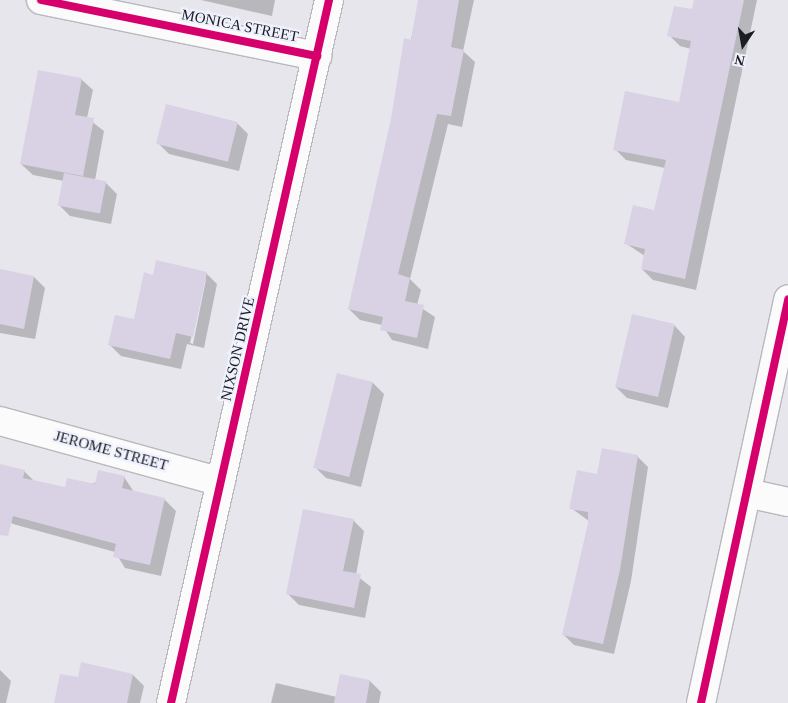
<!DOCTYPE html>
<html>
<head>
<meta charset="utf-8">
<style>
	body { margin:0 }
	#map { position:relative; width:788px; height:703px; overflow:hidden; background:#e6e6ec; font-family:"Times New Roman",serif }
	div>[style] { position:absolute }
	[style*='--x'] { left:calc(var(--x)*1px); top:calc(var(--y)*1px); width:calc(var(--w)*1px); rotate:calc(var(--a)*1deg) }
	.shadow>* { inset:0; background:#0003 }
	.building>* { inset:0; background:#d9d2e4; transform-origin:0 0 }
	.roads { filter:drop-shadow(1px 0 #b8b8bd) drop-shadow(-1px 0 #b8b8bd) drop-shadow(0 1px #b8b8bd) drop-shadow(0 -1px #b8b8bd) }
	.minor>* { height:28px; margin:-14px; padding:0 14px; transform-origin:14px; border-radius:14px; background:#fbfbfc }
	.cycleway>* { height:8px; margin:-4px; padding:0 4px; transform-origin:4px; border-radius:4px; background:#d6006c }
	span { translate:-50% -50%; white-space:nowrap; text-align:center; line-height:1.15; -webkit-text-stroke:4.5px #eff1fe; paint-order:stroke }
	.street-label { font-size:15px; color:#1c1d21 }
	.north { position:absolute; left:718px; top:20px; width:50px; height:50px; -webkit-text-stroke:4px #eff1fe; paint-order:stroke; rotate:192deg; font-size:14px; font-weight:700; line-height:20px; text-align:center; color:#1c1d21 }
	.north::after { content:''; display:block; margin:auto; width:18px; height:22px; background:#1c1d21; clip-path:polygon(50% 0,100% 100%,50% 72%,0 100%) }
</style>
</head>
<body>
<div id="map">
	<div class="shadow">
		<div style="clip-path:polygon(201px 0,275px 0,272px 16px)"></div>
		<div style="clip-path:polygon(420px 0,474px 0,463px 51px,475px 62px,462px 127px,448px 124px,410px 279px,421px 290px,417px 305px,435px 317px,428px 349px,392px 340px,382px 325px,360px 320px,349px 309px)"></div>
		<div style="clip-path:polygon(695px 0,757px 0,696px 290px,653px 280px,642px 269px,645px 256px,625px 243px,655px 212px,665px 168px,626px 160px,615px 149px,680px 103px,691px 49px,680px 46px,669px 35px,693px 11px)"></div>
		<div style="clip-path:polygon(81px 79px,93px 90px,87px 118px,104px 131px,95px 180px,105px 182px,117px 194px,111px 224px,70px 216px,59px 205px,64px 181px,33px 175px,21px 164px)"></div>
		<div style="clip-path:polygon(237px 123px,248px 134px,239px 171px,169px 154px,158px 143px)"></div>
		<div style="clip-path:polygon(0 270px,34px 277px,45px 288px,35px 339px,0 333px)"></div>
		<div style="clip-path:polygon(evenodd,206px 273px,217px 284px,204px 348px,187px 344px,181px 369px,121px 356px,110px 345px,135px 321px,154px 276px,206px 273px,204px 279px,206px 279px,193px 344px,190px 343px,204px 279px)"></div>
		<div style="clip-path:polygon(674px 325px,685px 337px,668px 408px,627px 398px,616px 387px)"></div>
		<div style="clip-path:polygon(338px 375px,373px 383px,384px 394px,361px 487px,326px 478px,315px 467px)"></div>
		<div style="clip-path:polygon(637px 456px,648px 467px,631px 581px,614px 654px,574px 645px,563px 634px,589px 521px,571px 508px,598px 475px)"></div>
		<div style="clip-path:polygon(0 465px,24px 471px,35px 482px,66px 489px,124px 477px,134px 492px,165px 500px,176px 511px,161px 576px,125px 568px,115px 552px,13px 524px,0 514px)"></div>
		<div style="clip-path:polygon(353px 520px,364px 531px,356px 575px,371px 587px,365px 618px,299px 605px,288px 594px)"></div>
		<div style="clip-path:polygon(0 670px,11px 681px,6px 703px,0 703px)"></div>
		<div style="clip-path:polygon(133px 675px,144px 686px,140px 703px,55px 703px,79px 679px)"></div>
		<div style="clip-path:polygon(341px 676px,370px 681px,381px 692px,379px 703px,271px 703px,276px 683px,337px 697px)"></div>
	</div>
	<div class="building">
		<div style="clip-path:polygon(418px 0,459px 0,451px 47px,464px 50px,451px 116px,437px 114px,398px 274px,410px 278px,405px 301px,424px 305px,417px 338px,380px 330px,383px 317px,348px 309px,391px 119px,404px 38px,411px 40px)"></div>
		<div style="clip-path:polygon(694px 0,744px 0,685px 279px,641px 269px,645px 249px,624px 244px,633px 205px,654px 210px,666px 160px,613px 150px,625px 91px,679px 102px,691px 41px,667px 36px,674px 6px,692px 9px)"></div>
		<div style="clip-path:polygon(38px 70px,82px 78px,75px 115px,94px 118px,83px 176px,20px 164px)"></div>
		<div style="left:166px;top:104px;width:74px;height:41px;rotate:14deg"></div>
		<div style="left:64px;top:173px;width:43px;height:33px;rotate:11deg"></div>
		<div style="clip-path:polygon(156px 260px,207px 272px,193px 337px,176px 333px,170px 359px,108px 345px,115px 315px,134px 319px,144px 272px,153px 275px)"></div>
		<div style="clip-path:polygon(0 269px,34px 276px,24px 329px,0 324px)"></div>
		<div style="left:632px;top:314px;width:44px;height:75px;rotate:13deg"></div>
		<div style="left:337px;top:373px;width:37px;height:98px;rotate:14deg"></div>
		<div style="clip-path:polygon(602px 448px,638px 455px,620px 570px,603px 644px,562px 635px,588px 524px,588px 512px,569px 509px,577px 470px,597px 474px)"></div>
		<div style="clip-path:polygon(0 464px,25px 470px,23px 478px,65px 487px,67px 478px,95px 484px,98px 470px,125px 476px,122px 488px,165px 498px,150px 565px,113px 557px,116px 544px,13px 516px,8px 536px,0 535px)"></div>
		<div style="clip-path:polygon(303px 509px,354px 519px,343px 571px,361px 574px,354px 608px,286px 594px)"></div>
		<div style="clip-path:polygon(81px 662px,133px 674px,127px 703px,54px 703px,60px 674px,78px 677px)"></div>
		<div style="clip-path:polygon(340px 674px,370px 680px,366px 703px,334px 703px)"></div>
	</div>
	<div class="roads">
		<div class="minor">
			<div style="--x:41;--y:0;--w:282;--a:11.5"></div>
			<div style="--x:0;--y:421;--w:229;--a:15.4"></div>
			<div style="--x:747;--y:493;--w:42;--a:12.4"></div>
			<div style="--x:171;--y:703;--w:721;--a:-77.33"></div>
			<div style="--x:701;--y:703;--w:413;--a:-77.8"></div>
		</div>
	</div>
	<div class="cycleway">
		<div style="--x:41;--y:0;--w:282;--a:11.5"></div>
		<div style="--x:171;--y:703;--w:721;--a:-77.33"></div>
		<div style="--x:701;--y:703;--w:413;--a:-77.8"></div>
	</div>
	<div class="street-label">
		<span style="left:240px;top:26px;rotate:11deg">MONICA STREET</span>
		<span style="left:238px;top:349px;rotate:-77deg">NIXSON DRIVE</span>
		<span style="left:111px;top:451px;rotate:15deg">JEROME STREET</span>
	</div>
	<div class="north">N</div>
</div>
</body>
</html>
